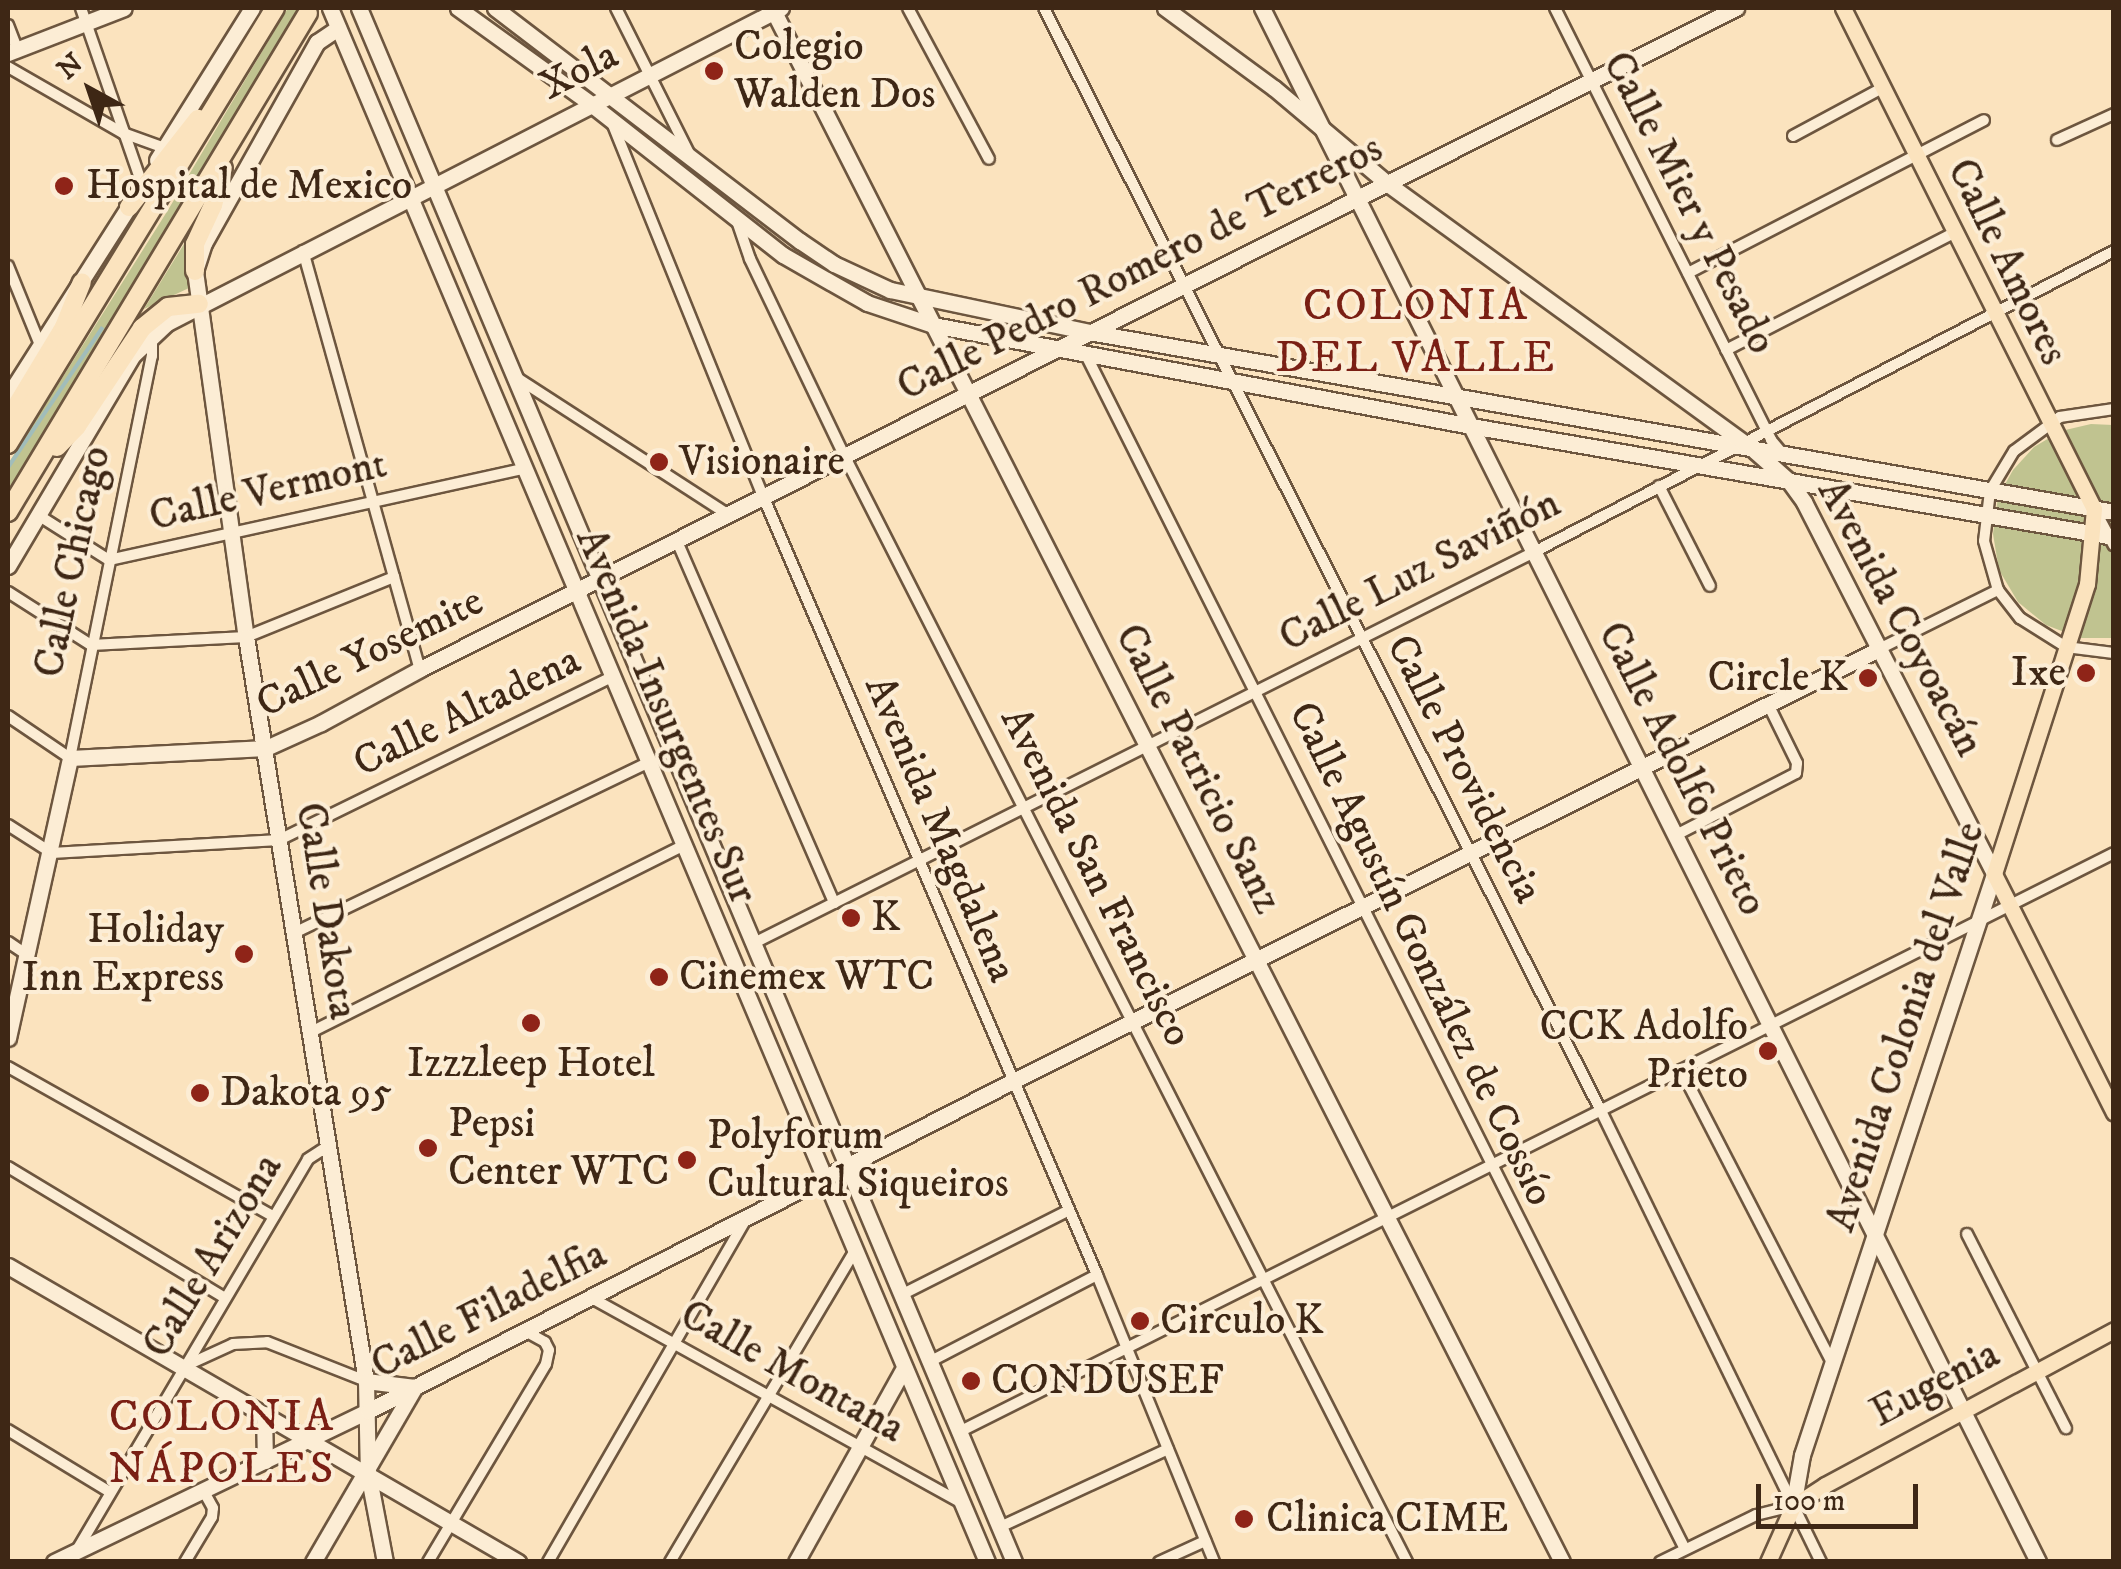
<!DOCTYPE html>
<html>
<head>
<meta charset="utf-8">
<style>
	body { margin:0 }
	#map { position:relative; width:2121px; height:1569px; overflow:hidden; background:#fbe3be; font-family:"IM FELL DW Pica",serif }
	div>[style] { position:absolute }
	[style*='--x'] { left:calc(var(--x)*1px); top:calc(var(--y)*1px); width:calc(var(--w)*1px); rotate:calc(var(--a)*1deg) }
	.green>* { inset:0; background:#c0c390 }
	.water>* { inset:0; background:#a1bdba; transform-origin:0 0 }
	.roads { filter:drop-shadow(2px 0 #6d563f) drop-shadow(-2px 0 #6d563f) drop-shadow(0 2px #6d563f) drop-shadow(0 -2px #6d563f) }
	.street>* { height:10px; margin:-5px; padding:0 5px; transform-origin:5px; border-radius:5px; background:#fcedd5 }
	.secondary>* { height:15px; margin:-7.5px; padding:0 7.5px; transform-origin:7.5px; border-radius:7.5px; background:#fcedd5 }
	.primary>* { height:15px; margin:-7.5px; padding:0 7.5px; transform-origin:7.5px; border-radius:7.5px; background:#fbe3be }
	.highway>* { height:18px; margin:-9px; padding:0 9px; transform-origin:9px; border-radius:9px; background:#fbe3be }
	.dots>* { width:28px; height:28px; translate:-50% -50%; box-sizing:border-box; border:5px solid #fcedd5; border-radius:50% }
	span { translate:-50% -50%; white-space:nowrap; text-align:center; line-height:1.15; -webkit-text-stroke:8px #fcedd5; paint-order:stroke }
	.poi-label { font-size:42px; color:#3e2715 }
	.left { translate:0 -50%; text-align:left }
	.right { translate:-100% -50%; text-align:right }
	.street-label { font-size:42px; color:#3e2715 }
	.neighbourhood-label { font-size:45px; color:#7a1f14; letter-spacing:2.5px }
	.frame { position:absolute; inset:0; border:10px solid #3e2715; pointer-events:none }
	.north { position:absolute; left:40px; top:40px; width:100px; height:100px; -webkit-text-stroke:8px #fcedd5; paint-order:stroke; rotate:320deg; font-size:28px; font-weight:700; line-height:40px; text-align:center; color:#3e2715 }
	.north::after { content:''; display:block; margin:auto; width:35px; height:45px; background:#3e2715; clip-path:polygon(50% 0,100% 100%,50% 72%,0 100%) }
	.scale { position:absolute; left:1756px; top:1484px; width:162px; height:45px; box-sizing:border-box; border:5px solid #3e2715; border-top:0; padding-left:12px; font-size:30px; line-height:35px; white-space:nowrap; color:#3e2715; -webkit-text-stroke:8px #fcedd5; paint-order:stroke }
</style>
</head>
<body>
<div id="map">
	<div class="green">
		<div style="clip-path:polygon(288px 8px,299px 8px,177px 220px,8px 491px,8px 464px,168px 210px)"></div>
		<div style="clip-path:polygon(184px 244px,189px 288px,144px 309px)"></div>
		<div style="clip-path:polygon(2091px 424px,2113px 425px,2113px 638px,2080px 638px,2046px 625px,2018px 602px,1999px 570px,1993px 534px,1998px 497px,2013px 470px,2034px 447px,2061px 431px)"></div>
	</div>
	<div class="water">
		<div style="left:101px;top:326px;width:4px;height:175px;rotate:34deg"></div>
	</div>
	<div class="roads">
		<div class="street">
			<div style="--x:81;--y:8;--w:186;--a:70.9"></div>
			<div style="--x:616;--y:8;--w:165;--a:63.3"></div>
			<div style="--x:908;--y:8;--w:171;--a:61.8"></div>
			<div style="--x:1044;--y:8;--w:1236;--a:63.21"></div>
			<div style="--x:1601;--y:1111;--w:502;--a:64"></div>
			<div style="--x:1555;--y:8;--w:483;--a:63.4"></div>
			<div style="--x:1771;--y:440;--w:16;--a:50"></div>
			<div style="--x:8;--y:25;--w:26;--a:69"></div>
			<div style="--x:8;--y:67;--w:133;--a:29.9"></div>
			<div style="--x:123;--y:133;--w:45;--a:19.7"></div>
			<div style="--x:613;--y:125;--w:400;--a:68"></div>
			<div style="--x:763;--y:496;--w:848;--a:66.79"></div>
			<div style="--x:1097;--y:1275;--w:310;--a:67.8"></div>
			<div style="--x:1793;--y:136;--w:101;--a:-28.3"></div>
			<div style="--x:2057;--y:140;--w:63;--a:-24.5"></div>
			<div style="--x:737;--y:221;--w:40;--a:71.1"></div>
			<div style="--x:750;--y:259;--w:217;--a:64.4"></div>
			<div style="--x:844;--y:455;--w:1242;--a:63.04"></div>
			<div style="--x:303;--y:251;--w:434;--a:74.4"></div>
			<div style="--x:8;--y:266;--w:85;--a:67.9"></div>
			<div style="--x:1688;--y:273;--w:333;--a:-27.3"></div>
			<div style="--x:1726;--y:350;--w:256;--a:-27.2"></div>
			<div style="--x:1085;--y:353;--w:1338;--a:63.36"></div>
			<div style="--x:514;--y:376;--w:254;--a:32.9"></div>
			<div style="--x:2114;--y:409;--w:55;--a:171.6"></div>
			<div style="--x:2060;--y:417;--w:57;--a:143.5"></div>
			<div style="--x:2014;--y:451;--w:47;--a:121"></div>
			<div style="--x:1990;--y:491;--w:50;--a:96.8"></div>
			<div style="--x:1984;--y:541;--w:51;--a:74.1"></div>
			<div style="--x:1998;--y:590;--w:36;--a:52"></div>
			<div style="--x:2020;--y:618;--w:54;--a:32.2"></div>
			<div style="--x:2066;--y:647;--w:48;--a:7.1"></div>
			<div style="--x:1659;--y:486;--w:112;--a:63"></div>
			<div style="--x:2095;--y:510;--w:40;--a:62"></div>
			<div style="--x:38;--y:515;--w:84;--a:32.4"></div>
			<div style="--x:109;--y:560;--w:425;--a:-12.4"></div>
			<div style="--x:676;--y:539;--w:397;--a:66.5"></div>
			<div style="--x:8;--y:592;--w:98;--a:32.6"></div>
			<div style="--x:91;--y:645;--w:155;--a:-3"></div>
			<div style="--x:246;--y:637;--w:160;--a:-22.1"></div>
			<div style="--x:1879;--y:649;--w:133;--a:-26.4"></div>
			<div style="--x:8;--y:716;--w:75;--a:34.1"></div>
			<div style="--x:70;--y:758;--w:410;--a:-78.5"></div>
			<div style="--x:152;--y:356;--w:21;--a:-90"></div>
			<div style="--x:8;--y:825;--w:52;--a:32.5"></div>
			<div style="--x:52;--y:853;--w:227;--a:-3.3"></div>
			<div style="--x:279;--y:840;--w:371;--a:-26.1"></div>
			<div style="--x:1676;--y:835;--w:135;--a:-27.3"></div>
			<div style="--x:1796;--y:773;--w:10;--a:-84"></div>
			<div style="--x:1797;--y:763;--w:66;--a:-116.2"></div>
			<div style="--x:294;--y:933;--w:392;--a:-25.7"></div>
			<div style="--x:8;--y:942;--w:23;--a:34"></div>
			<div style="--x:752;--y:944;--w:875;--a:-26.62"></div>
			<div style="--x:1534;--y:552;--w:653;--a:-27.43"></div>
			<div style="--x:309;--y:1033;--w:417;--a:-26.6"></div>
			<div style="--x:8;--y:1067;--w:305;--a:29.4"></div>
			<div style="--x:1681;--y:1070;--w:329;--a:62.7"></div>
			<div style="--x:8;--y:1167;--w:253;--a:31.1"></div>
			<div style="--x:1967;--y:1234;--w:218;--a:63"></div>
			<div style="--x:901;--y:1295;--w:188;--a:-26.8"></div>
			<div style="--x:590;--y:1297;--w:424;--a:29"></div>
			<div style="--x:929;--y:1362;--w:189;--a:-27.4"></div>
			<div style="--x:185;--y:1366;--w:53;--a:-24.6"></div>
			<div style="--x:233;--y:1344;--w:34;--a:-3"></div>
			<div style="--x:267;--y:1342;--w:106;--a:21.5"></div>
			<div style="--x:8;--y:1430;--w:119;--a:31.3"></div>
			<div style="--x:959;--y:1432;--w:1292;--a:-26.62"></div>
			<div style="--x:1000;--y:1527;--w:185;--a:-24.9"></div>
			<div style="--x:77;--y:1550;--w:454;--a:-59.4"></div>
			<div style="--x:308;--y:1159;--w:24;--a:-33"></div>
			<div style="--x:185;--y:1562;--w:52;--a:-59"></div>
			<div style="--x:212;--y:1517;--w:9;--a:-84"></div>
			<div style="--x:213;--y:1508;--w:18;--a:-119"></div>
			<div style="--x:428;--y:1562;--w:230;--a:-59.2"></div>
			<div style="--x:546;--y:1364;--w:14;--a:-78"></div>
			<div style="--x:549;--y:1350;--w:9;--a:-117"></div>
			<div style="--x:545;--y:1342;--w:23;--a:-151"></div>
			<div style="--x:548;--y:1562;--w:398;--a:-60"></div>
			<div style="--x:670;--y:1562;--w:362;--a:-59.3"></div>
			<div style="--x:1159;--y:1562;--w:51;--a:-24.5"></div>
			<div style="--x:1660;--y:1562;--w:107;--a:-26.1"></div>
			<div style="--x:1756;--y:1515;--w:38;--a:-14"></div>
		</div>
		<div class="secondary">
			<div style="--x:330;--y:8;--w:1687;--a:67.08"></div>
			<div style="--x:359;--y:8;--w:1686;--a:67.14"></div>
			<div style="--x:458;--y:8;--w:164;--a:35.8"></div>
			<div style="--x:591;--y:104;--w:244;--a:38.2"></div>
			<div style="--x:783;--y:255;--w:97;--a:29.7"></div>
			<div style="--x:867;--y:303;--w:70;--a:18.4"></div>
			<div style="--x:933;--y:325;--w:547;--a:10.63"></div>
			<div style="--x:1471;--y:426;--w:653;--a:9.79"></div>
			<div style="--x:495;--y:8;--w:384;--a:37.4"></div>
			<div style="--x:800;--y:241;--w:41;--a:34.1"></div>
			<div style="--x:834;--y:264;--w:62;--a:24.9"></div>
			<div style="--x:890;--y:290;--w:203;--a:11.9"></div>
			<div style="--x:1089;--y:332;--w:1041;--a:9.96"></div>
			<div style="--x:772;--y:8;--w:1743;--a:63.05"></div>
			<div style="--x:1165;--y:8;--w:135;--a:36.3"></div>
			<div style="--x:1274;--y:88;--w:149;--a:40.1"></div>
			<div style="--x:1388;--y:184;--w:454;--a:36"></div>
			<div style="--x:1755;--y:451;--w:45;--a:41.4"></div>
			<div style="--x:1789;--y:481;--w:26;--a:54"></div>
			<div style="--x:1804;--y:502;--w:418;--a:62.9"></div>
			<div style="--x:1994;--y:874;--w:612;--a:108.29"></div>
			<div style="--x:1802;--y:1455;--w:52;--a:100"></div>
			<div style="--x:1262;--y:8;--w:1737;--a:63.46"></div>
			<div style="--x:338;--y:28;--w:25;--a:146"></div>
			<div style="--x:317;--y:42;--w:231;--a:119.3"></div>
			<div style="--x:204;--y:243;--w:29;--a:108"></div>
			<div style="--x:195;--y:271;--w:370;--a:82.1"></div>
			<div style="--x:246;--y:637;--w:754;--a:80.84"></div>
			<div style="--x:366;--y:1381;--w:92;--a:88.8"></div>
			<div style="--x:368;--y:1473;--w:91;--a:79.2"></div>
			<div style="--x:8;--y:53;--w:124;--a:-21.2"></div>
			<div style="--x:157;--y:160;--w:179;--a:-58"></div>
			<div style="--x:8;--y:396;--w:236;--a:-57.5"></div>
			<div style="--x:8;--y:566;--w:245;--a:-59.4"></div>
			<div style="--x:133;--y:355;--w:47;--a:-43.3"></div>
			<div style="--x:167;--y:323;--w:690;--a:-27.16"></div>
			<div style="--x:8;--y:1038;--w:287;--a:-77.5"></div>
			<div style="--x:70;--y:758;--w:196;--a:-2.9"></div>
			<div style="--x:266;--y:748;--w:60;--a:-24.4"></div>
			<div style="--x:321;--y:723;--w:113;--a:-28.6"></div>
			<div style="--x:420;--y:669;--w:1473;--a:-26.67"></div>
			<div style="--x:8;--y:1266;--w:590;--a:30.13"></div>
			<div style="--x:366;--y:1381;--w:49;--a:7"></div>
			<div style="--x:264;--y:1414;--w:47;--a:88.8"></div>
			<div style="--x:54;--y:1562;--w:348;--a:-25.7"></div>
			<div style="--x:368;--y:1411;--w:725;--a:-27.1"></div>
			<div style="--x:1013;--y:1081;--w:968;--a:-26.51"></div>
			<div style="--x:313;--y:1562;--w:203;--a:-59.8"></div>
			<div style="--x:796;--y:1562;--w:222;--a:-60.9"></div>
		</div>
		<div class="primary">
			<div style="--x:1843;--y:8;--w:560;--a:63.39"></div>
			<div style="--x:2094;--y:509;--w:75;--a:95.3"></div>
			<div style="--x:2087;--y:584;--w:305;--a:107.8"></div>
			<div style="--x:1994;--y:874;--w:267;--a:63.3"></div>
			<div style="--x:1768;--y:1562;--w:61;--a:-65.9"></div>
			<div style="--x:1793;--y:1506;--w:38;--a:-33"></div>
			<div style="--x:1825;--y:1485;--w:328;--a:-28.2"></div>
		</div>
		<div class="highway">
			<div style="--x:129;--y:207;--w:112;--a:-51.9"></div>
			<div style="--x:195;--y:271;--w:27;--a:-90"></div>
			<div style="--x:195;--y:244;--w:43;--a:-65.2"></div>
			<div style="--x:213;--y:205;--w:38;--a:-75"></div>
			<div style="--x:8;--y:420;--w:109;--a:-58.9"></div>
			<div style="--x:64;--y:327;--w:48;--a:-68.2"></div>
			<div style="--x:8;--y:444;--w:511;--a:-58.52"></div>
			<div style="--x:57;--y:447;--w:29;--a:-46"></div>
			<div style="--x:77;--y:426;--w:118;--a:-56.4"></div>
			<div style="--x:142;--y:328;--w:33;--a:-39"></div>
			<div style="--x:168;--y:307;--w:31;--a:-6"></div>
			<div style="--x:8;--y:512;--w:582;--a:-58.99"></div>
		</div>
	</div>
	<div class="dots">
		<div style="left:714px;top:71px;background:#8f2418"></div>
		<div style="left:64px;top:186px;background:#8f2418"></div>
		<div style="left:659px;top:462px;background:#8f2418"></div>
		<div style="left:2086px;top:673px;background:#8f2418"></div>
		<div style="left:1868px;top:678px;background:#8f2418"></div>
		<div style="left:851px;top:918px;background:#8f2418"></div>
		<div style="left:244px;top:954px;background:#8f2418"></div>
		<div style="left:659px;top:977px;background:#8f2418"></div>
		<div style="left:531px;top:1023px;background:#8f2418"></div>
		<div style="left:1768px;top:1051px;background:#8f2418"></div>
		<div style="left:200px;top:1093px;background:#8f2418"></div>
		<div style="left:428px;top:1148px;background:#8f2418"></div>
		<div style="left:687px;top:1160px;background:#8f2418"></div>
		<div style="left:1140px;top:1321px;background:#8f2418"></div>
		<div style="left:971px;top:1381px;background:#8f2418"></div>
		<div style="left:1244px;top:1519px;background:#8f2418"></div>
	</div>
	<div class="poi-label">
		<span class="left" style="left:734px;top:71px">Colegio<br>Walden Dos</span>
		<span class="left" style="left:86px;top:186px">Hospital de Mexico</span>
		<span class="left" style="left:679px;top:462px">Visionaire</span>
		<span class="right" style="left:2066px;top:673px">Ixe</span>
		<span class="right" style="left:1848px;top:678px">Circle K</span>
		<span class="left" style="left:871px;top:918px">K</span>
		<span class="right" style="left:224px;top:954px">Holiday<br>Inn Express</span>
		<span class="left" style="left:679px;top:977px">Cinemex WTC</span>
		<span class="right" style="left:1748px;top:1051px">CCK Adolfo<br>Prieto</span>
		<span style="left:531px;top:1064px">Izzzleep Hotel</span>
		<span class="left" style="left:220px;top:1093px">Dakota 95</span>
		<span class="left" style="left:448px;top:1148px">Pepsi<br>Center WTC</span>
		<span class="left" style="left:707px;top:1160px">Polyforum<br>Cultural Siqueiros</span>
		<span class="left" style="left:1160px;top:1321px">Circulo K</span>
		<span class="left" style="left:991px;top:1381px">CONDUSEF</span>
		<span class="left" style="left:1266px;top:1519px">Clinica CIME</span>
	</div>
	<div class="street-label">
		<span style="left:579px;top:71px;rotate:-27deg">Xola</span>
		<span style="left:1689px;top:203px;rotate:63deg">Calle Mier y Pesado</span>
		<span style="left:2007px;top:262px;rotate:64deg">Calle Amores</span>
		<span style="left:1140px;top:268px;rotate:-27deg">Calle Pedro Romero de Terreros</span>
		<span style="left:268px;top:491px;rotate:-13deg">Calle Vermont</span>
		<span style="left:73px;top:562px;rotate:-78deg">Calle Chicago</span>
		<span style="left:1420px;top:571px;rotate:-27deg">Calle Luz Saviñón</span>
		<span style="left:1900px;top:618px;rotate:62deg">Avenida Coyoacán</span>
		<span style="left:370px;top:653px;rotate:-26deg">Calle Yosemite</span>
		<span style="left:467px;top:712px;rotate:-26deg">Calle Altadena</span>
		<span style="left:666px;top:716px;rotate:67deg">Avenida Insurgentes Sur</span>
		<span style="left:1198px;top:769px;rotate:63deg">Calle Patricio Sanz</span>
		<span style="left:1464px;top:769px;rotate:63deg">Calle Providencia</span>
		<span style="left:1682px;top:769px;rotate:63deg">Calle Adolfo Prieto</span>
		<span style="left:940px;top:829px;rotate:67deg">Avenida Magdalena</span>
		<span style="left:1096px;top:877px;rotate:63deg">Avenida San Francisco</span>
		<span style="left:326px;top:911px;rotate:81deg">Calle Dakota</span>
		<span style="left:1421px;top:954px;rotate:64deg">Calle Agustín González de Cossío</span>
		<span style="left:1906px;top:1027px;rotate:-72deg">Avenida Colonia del Valle</span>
		<span style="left:213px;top:1256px;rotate:-59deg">Calle Arizona</span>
		<span style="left:489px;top:1310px;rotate:-27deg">Calle Filadelfia</span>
		<span style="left:792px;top:1372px;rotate:29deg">Calle Montana</span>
		<span style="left:1935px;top:1384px;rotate:-28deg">Eugenia</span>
	</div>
	<div class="neighbourhood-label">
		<span style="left:1416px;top:333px">COLONIA<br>DEL VALLE</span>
		<span style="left:222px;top:1444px">COLONIA<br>NÁPOLES</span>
	</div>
	<div class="frame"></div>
	<div class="north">N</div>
	<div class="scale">100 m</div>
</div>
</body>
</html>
